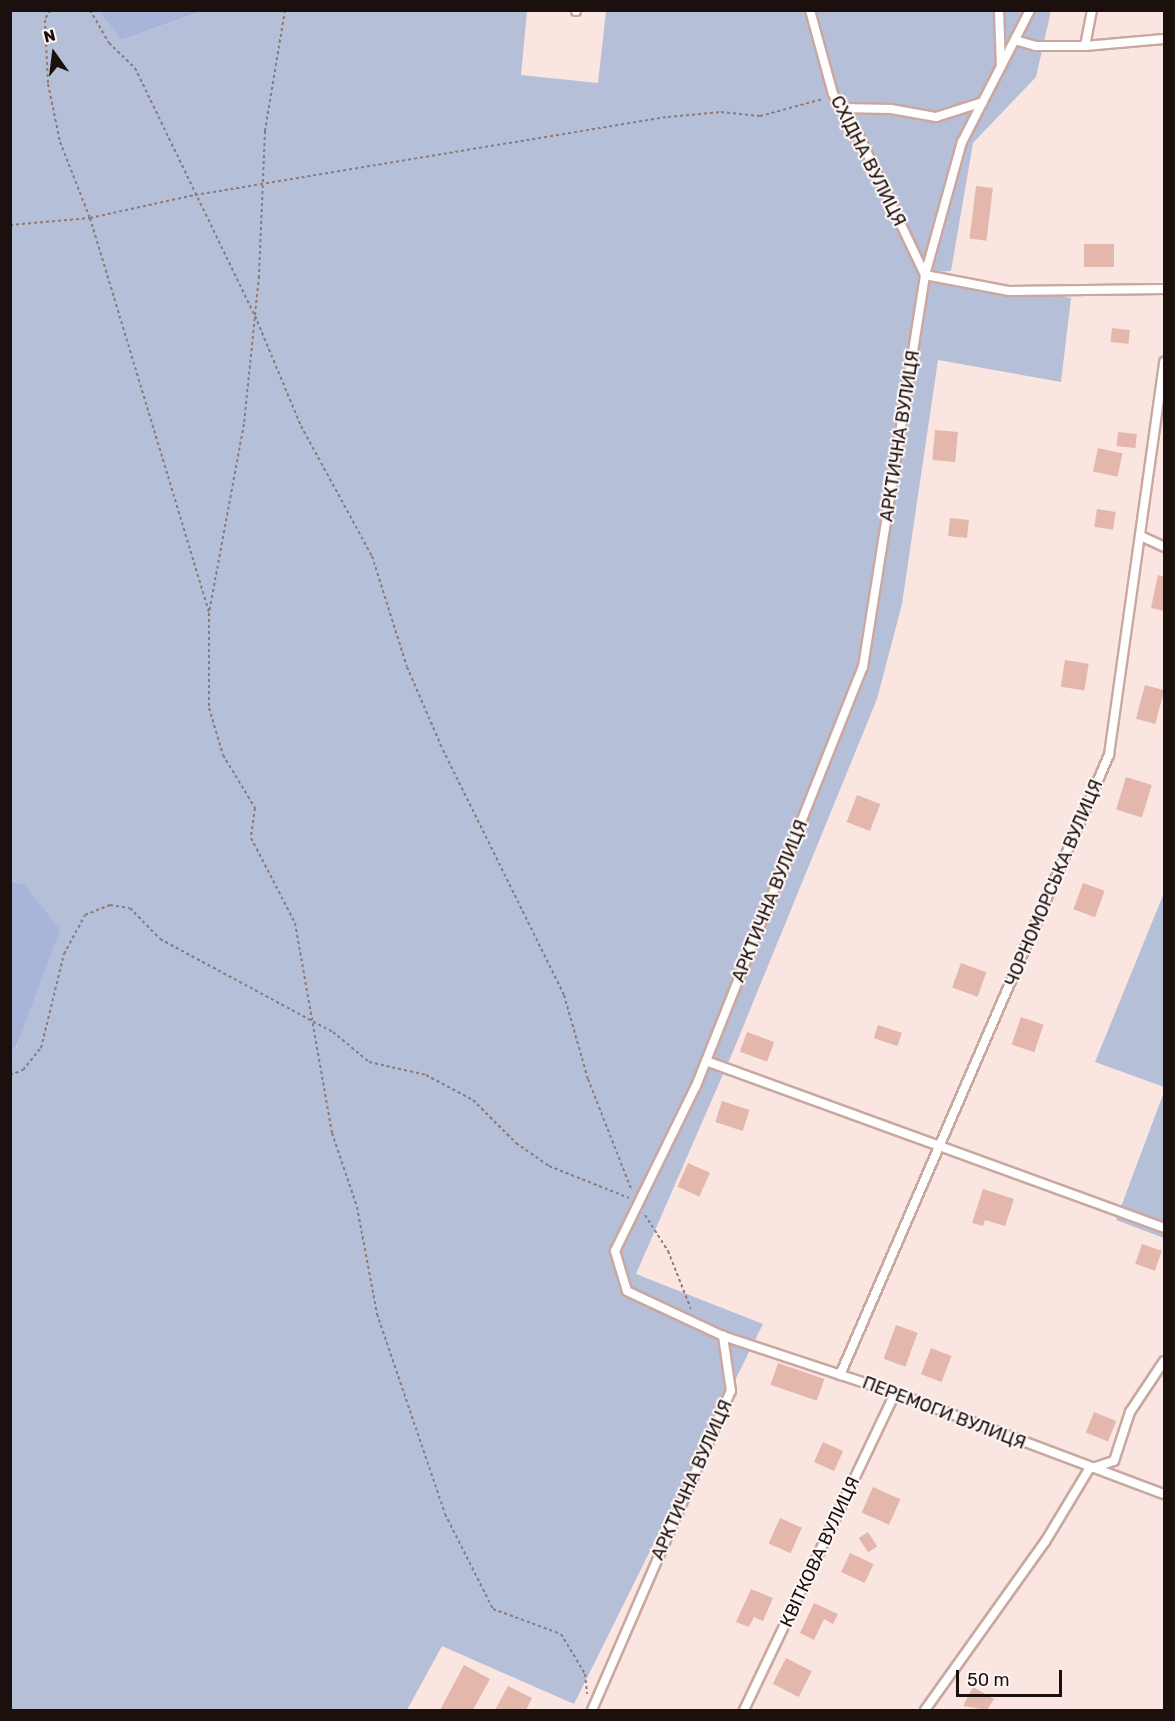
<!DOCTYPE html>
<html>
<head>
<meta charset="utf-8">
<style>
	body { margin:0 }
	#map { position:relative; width:1175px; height:1721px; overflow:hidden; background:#fbe5e1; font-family:Rubik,sans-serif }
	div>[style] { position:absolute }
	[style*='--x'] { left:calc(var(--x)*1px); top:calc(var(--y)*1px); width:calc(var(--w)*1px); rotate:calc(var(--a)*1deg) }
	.green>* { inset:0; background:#b6bfd8 }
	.forest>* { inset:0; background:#a8b4d9 }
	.building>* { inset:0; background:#e4b7ad; transform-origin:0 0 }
	.path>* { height:2px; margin-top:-1px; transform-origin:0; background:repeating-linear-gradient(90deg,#8b7a77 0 3px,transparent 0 6px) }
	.roads { filter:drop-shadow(2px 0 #c9a8a1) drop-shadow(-2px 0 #c9a8a1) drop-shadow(0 2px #c9a8a1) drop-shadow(0 -2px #c9a8a1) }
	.service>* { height:8px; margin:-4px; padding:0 4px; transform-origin:4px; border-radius:4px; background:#fff }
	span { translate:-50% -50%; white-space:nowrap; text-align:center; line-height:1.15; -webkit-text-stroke:4.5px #fdf6f5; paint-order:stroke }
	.street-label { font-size:18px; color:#1b100e }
	.frame { position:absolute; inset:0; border:12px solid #1b100e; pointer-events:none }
	.north { position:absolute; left:24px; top:24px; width:60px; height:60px; -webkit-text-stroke:4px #fdf6f5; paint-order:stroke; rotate:346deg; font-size:16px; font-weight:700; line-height:24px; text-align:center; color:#1b100e }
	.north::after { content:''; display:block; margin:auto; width:21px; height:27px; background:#1b100e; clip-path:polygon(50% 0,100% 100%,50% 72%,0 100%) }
	.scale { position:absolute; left:956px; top:1670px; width:106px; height:27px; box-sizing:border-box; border:3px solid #1b100e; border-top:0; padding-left:8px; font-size:18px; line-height:21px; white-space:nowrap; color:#1b100e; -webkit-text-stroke:4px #fdf6f5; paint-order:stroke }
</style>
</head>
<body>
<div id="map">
	<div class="green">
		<div style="clip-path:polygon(11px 11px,99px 11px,121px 40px,203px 11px,527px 11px,521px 75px,598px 83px,606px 11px,1051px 11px,1036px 77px,973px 143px,951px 271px,919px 273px,1071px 298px,1061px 382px,938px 360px,902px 604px,877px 699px,734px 1049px,636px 1274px,763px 1324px,574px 1704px,442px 1646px,407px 1710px,11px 1710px,10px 1050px,17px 1047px,24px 884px,11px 881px)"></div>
		<div style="clip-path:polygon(1164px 893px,1164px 1087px,1095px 1062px)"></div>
		<div style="clip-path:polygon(1164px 1092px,1164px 1238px,1116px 1220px)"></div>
	</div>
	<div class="forest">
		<div style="clip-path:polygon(99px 11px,99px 10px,203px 11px,121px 40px)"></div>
		<div style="clip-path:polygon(10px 881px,24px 884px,60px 930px,16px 1047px,11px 1050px)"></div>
	</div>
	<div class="building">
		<div style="left:976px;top:186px;width:17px;height:53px;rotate:7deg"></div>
		<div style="left:1084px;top:244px;width:30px;height:23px"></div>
		<div style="left:1112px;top:328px;width:18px;height:14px;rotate:6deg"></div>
		<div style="left:935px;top:430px;width:23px;height:30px;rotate:5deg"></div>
		<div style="left:1118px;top:432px;width:19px;height:14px;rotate:6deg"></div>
		<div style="left:1098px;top:448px;width:25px;height:24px;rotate:12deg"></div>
		<div style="left:1097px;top:509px;width:19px;height:18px;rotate:9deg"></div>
		<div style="left:950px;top:518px;width:19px;height:18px;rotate:6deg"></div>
		<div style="clip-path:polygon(1158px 575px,1164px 577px,1164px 611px,1151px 608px)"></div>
		<div style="left:1065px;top:660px;width:24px;height:27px;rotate:9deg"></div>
		<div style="left:1145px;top:685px;width:20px;height:35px;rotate:15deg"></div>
		<div style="left:1126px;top:777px;width:27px;height:34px;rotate:17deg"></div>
		<div style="left:857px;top:795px;width:25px;height:29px;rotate:21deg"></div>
		<div style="left:1083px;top:883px;width:23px;height:28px;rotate:20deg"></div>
		<div style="left:961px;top:963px;width:27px;height:26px;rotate:20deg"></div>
		<div style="left:1021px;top:1017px;width:24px;height:29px;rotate:19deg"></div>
		<div style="left:878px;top:1025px;width:25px;height:14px;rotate:18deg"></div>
		<div style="left:747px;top:1032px;width:29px;height:21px;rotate:20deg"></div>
		<div style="left:722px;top:1101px;width:29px;height:22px;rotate:18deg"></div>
		<div style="left:688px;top:1163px;width:24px;height:26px;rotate:24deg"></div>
		<div style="clip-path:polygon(983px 1189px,1014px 1199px,1005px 1226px,985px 1220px,983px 1226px,972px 1223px)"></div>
		<div style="left:1142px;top:1244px;width:21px;height:21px;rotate:19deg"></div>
		<div style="left:896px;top:1325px;width:23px;height:36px;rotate:20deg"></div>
		<div style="left:931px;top:1348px;width:22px;height:28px;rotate:21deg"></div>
		<div style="left:778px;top:1363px;width:49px;height:23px;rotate:19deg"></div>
		<div style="left:1094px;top:1412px;width:24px;height:22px;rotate:22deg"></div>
		<div style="left:823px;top:1442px;width:22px;height:22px;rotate:24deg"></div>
		<div style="left:873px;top:1487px;width:30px;height:28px;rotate:24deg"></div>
		<div style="left:780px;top:1518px;width:24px;height:28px;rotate:24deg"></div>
		<div style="left:868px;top:1532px;width:17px;height:11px;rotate:57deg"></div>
		<div style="left:850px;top:1553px;width:26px;height:21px;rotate:25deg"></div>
		<div style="clip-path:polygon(751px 1589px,773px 1598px,763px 1621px,754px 1617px,749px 1627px,736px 1622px)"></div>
		<div style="clip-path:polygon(814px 1603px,838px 1614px,833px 1624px,824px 1619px,814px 1640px,800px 1633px)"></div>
		<div style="left:786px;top:1658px;width:29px;height:29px;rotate:27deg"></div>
		<div style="clip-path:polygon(464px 1665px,490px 1679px,473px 1710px,440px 1710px)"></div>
		<div style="clip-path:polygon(508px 1686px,532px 1698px,526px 1710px,495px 1710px)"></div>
		<div style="clip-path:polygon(973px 1687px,994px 1699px,987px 1710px,963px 1706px)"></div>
	</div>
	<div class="path">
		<div style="--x:50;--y:10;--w:11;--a:117"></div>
		<div style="--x:45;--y:20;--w:64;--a:87.3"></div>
		<div style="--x:48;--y:84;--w:59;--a:78.3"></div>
		<div style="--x:60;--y:142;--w:82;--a:68.5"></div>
		<div style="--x:90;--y:218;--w:412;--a:73.2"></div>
		<div style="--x:90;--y:10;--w:38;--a:60"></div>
		<div style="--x:109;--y:43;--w:36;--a:44"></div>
		<div style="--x:135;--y:68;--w:276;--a:64.2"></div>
		<div style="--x:255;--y:316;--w:119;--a:67.3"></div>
		<div style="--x:301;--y:426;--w:148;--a:61.4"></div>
		<div style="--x:372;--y:556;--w:116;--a:72.5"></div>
		<div style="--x:407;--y:667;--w:90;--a:66.6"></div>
		<div style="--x:443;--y:750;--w:273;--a:63.7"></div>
		<div style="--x:564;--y:995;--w:87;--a:74.1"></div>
		<div style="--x:588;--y:1079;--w:120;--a:68.6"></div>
		<div style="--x:285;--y:10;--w:123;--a:99.4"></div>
		<div style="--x:265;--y:131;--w:145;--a:92.4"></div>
		<div style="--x:259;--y:276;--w:149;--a:95.8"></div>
		<div style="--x:244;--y:424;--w:192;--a:100.5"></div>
		<div style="--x:209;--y:613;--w:95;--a:90"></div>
		<div style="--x:209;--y:708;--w:49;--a:73.4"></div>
		<div style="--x:223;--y:755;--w:62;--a:58.9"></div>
		<div style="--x:255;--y:808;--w:30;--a:98"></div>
		<div style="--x:251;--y:838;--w:96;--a:62.6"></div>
		<div style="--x:295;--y:923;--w:213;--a:80"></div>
		<div style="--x:332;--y:1133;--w:78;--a:71.3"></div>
		<div style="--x:357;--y:1207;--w:109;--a:79.4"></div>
		<div style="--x:377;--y:1314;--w:211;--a:71.2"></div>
		<div style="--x:445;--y:1514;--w:106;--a:63.2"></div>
		<div style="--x:493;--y:1609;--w:72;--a:20.2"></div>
		<div style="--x:561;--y:1634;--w:47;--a:59"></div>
		<div style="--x:585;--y:1674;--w:20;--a:84"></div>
		<div style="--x:10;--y:225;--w:80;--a:-5"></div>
		<div style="--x:90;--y:218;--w:107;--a:-12.4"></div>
		<div style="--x:195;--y:195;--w:479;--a:-9.4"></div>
		<div style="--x:668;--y:117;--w:53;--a:-5.4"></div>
		<div style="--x:721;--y:112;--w:39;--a:6"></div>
		<div style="--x:760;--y:116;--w:65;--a:-15.1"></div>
		<div style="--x:10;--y:1075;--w:14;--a:-21"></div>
		<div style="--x:23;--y:1070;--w:28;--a:-51"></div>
		<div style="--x:41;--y:1048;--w:97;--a:-76.3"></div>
		<div style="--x:64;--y:954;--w:44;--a:-61.7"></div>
		<div style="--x:85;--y:915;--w:27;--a:-22"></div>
		<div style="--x:110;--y:905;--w:20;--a:9"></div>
		<div style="--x:130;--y:908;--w:43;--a:45.9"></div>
		<div style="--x:160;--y:939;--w:196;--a:28.3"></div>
		<div style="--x:333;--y:1032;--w:47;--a:39.8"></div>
		<div style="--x:369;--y:1062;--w:58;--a:12.8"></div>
		<div style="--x:426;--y:1075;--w:53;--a:28"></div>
		<div style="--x:473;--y:1100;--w:61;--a:45"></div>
		<div style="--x:516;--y:1143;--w:40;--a:34.9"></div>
		<div style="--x:549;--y:1166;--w:86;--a:21.8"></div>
		<div style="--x:645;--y:1215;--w:43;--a:57.4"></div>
		<div style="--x:668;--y:1251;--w:62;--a:68.4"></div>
	</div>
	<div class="roads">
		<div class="service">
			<div style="--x:810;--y:10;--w:87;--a:74.7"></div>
			<div style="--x:833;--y:94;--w:49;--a:58.2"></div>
			<div style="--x:859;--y:136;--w:154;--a:64.6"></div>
			<div style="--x:925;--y:275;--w:86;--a:10.8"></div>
			<div style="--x:1009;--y:291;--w:155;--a:-0.7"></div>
			<div style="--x:999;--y:10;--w:56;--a:88"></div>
			<div style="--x:576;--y:11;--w:1;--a:-90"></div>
			<div style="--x:1015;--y:40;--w:22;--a:16"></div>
			<div style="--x:1036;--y:46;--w:49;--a:0"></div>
			<div style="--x:1085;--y:46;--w:37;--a:-79"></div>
			<div style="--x:1085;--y:46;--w:79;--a:-5.1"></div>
			<div style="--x:841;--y:108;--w:50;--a:1.1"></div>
			<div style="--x:891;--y:109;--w:46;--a:10.1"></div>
			<div style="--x:936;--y:117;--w:49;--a:-17.7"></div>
			<div style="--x:1143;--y:537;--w:23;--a:25"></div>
			<div style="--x:706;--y:1061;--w:487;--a:20"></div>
			<div style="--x:723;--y:1336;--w:181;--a:18.3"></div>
			<div style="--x:895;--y:1393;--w:287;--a:20.6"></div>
			<div style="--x:840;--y:1375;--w:676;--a:-66.55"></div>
			<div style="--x:1109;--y:755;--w:397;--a:-82"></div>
			<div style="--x:592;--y:1710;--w:348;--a:-66.5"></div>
			<div style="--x:731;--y:1391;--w:56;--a:-98.3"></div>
			<div style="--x:723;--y:1336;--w:106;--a:-154.9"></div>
			<div style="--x:627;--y:1291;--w:42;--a:-106.7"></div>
			<div style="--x:615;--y:1251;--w:184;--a:-63.9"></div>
			<div style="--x:696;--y:1086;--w:451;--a:-68.3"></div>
			<div style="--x:863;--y:667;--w:397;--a:-81"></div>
			<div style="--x:925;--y:275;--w:138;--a:-74.5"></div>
			<div style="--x:962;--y:142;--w:148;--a:-62.7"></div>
			<div style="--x:744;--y:1710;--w:351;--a:-64.5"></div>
			<div style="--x:925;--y:1710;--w:206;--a:-54.5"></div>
			<div style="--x:1045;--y:1542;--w:85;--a:-58.9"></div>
			<div style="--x:1089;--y:1469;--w:26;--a:-18"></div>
			<div style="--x:1114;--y:1461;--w:52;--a:-71.9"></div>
			<div style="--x:1130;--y:1412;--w:61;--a:-56.3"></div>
		</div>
	</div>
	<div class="street-label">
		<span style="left:868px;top:161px;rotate:63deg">СХІДНА ВУЛИЦЯ</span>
		<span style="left:900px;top:436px;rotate:-81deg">АРКТИЧНА ВУЛИЦЯ</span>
		<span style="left:1054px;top:883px;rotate:-67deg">ЧОРНОМОРСЬКА ВУЛИЦЯ</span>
		<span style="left:770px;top:901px;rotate:-68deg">АРКТИЧНА ВУЛИЦЯ</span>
		<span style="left:944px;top:1413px;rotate:21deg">ПЕРЕМОГИ ВУЛИЦЯ</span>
		<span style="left:692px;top:1480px;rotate:-66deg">АРКТИЧНА ВУЛИЦЯ</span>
		<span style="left:820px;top:1552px;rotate:-65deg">КВІТКОВА ВУЛИЦЯ</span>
	</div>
	<div class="frame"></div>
	<div class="north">N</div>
	<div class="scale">50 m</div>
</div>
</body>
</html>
